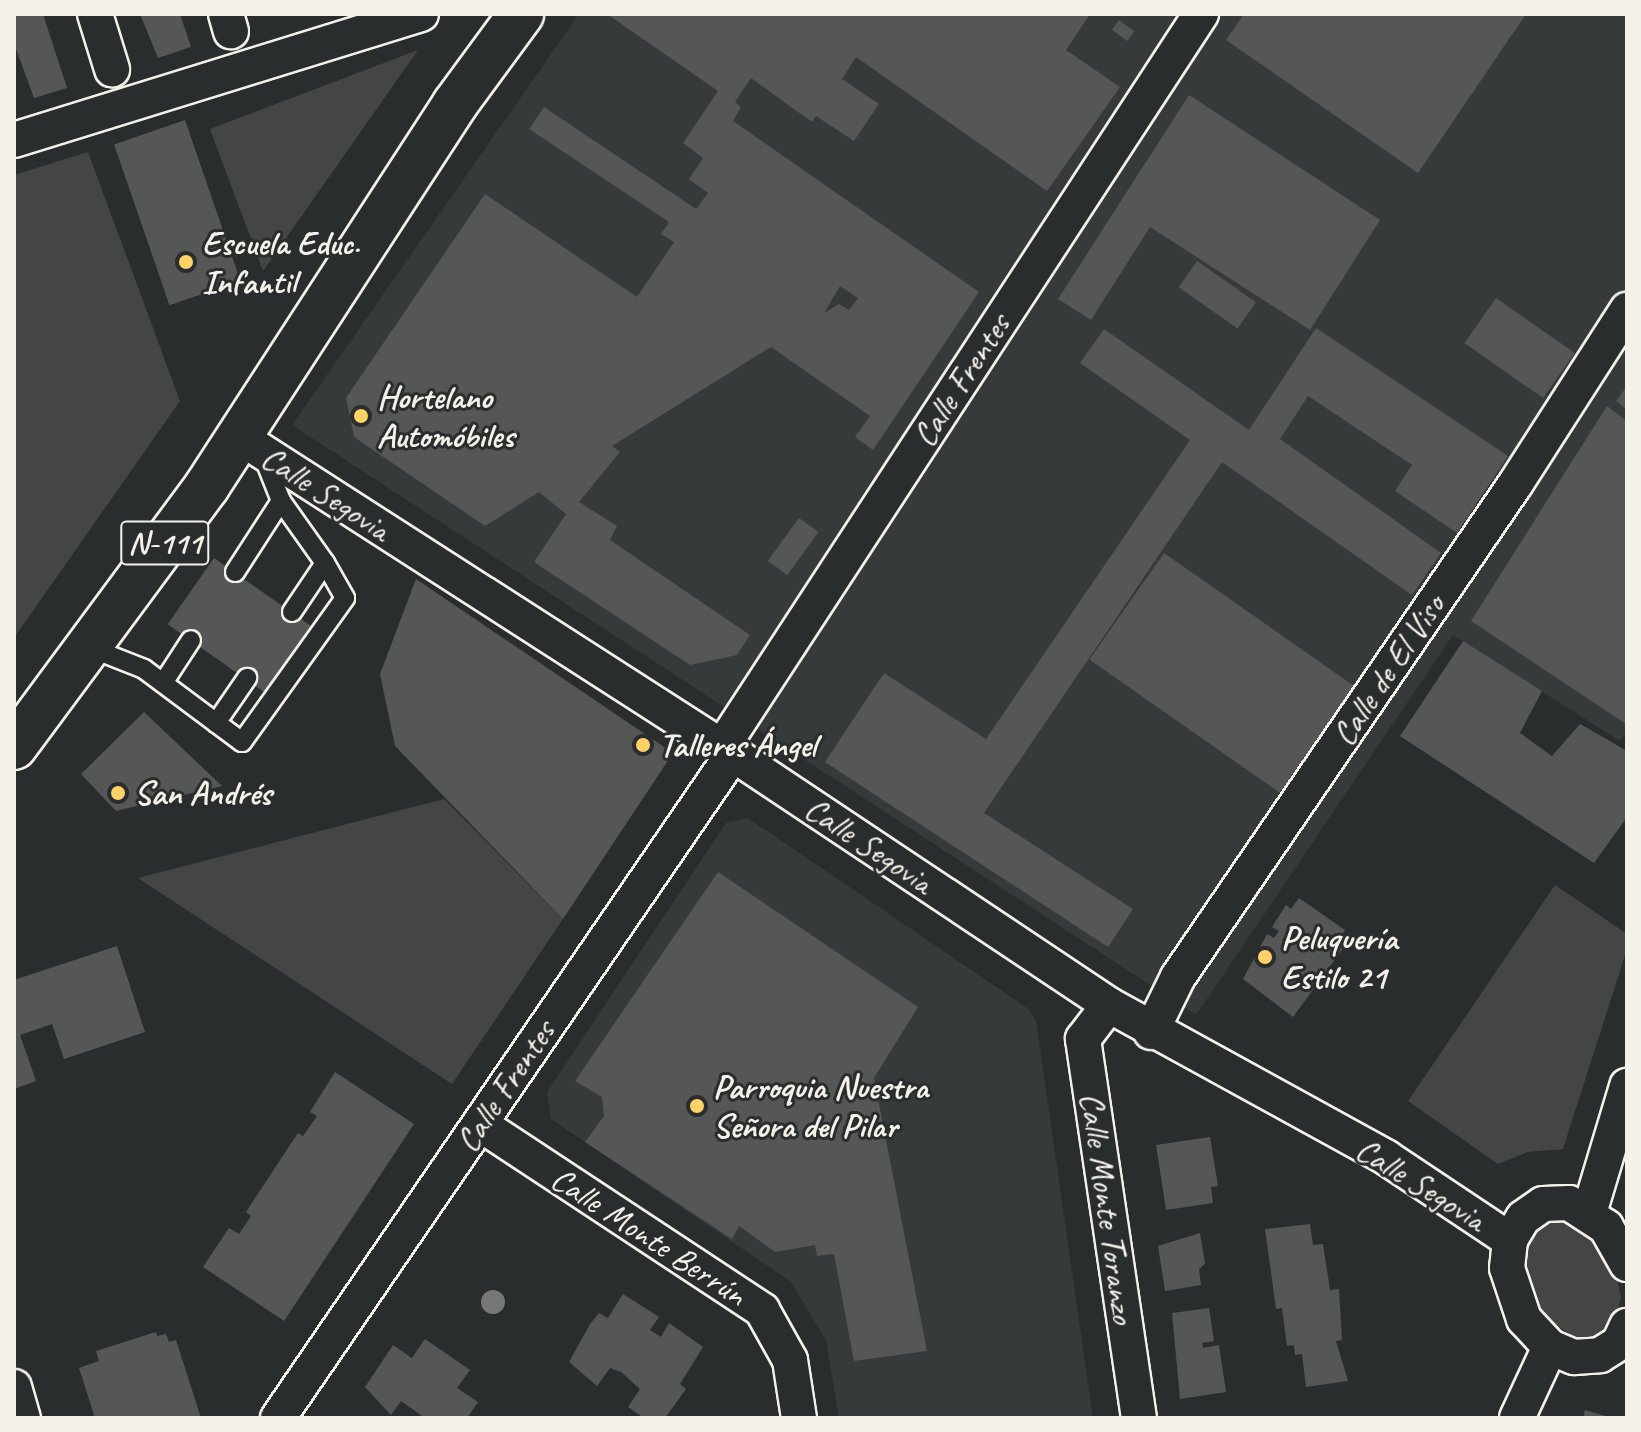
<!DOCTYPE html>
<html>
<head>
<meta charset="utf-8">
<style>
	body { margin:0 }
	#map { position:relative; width:1641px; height:1432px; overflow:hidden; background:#2a2d2e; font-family:Caveat,sans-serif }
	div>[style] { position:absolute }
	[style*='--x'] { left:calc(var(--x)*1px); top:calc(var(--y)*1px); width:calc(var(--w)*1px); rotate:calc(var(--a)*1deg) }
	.built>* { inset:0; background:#373a3a }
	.green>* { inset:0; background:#444645 }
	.building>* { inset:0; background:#555756; transform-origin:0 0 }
	.roads { filter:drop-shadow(2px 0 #f4f1e8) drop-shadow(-2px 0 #f4f1e8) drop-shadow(0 2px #f4f1e8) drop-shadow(0 -2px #f4f1e8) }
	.service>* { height:18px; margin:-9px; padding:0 9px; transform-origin:9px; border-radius:9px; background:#2a2d2e }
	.minor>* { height:34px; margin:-17px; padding:0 17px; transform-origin:17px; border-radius:17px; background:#2a2d2e }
	.primary>* { height:44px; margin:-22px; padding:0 22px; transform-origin:22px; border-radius:22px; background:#2a2d2e }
	.trees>* { width:24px; height:24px; margin:-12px; border-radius:50%; background:#777875 }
	.dots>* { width:22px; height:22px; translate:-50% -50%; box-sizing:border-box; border:4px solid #2a2d2e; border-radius:50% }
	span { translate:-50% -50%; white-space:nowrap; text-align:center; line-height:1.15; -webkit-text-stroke:6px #2a2d2e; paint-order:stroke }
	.shield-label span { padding:2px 6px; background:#2a2d2e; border:2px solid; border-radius:6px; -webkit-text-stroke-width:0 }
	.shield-label { font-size:32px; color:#f4f1e8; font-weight:700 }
	.poi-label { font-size:34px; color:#f4f1e8; font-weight:700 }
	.left { translate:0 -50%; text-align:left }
	.street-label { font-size:34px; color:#f4f1e8 }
	.frame { position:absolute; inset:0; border:16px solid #f4f1e8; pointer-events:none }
</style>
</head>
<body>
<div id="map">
	<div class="built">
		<div style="clip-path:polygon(579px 14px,1627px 14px,1627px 731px,1620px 741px,1453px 635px,1196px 1015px,292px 425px)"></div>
		<div style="clip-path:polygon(748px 818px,1027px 1008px,1036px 1020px,1093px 1418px,839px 1418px,826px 1340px,790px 1281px,551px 1119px,547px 1092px,726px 823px)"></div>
	</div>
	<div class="green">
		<div style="clip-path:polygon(418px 50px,263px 271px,210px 129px)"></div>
		<div style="clip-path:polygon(88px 152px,180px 401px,14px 638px,14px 175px)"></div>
		<div style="clip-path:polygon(444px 799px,563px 919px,452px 1084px,138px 878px)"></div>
		<div style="clip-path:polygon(1555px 885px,1627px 934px,1627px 949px,1563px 1149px,1528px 1152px,1498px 1164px,1408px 1101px)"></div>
		<div style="clip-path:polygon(1562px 1217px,1594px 1235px,1616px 1275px,1621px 1297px,1612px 1334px,1585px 1344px,1542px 1316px,1523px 1278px,1526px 1230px,1536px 1221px)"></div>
	</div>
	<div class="building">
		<div style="clip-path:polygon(14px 14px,43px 14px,67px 88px,34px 98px,15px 46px)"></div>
		<div style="clip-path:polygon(140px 14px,180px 14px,191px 47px,158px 58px)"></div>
		<div style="clip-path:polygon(evenodd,607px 14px,1090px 14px,1066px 50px,1120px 87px,1047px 191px,856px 57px,842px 79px,879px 104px,854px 141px,816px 116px,812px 122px,751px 78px,735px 102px,741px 107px,733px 121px,979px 292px,873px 450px,855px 437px,870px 416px,771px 347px,612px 446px,620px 452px,579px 502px,617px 526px,610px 540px,750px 635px,737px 655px,690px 665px,534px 562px,566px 514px,539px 492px,485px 526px,354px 437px,346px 398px,485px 194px,637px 297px,674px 242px,661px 234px,669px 222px,529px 129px,544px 107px,696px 209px,708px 193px,689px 179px,703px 158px,683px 143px,718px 91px,607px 14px,840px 286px,858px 298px,849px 310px,839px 304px,824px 313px,840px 286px)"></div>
		<div style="clip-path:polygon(1244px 14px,1526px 14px,1418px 173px,1226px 40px)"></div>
		<div style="left:1119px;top:20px;width:19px;height:12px;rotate:36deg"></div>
		<div style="clip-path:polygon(1189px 95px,1380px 220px,1310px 330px,1150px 227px,1091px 320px,1058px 299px)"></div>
		<div style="left:185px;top:120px;width:170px;height:75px;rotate:71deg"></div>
		<div style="left:1197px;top:261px;width:72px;height:32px;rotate:35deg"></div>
		<div style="left:1496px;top:298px;width:96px;height:55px;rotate:35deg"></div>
		<div style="clip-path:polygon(1316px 328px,1508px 456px,1457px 533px,1395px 491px,1412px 465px,1308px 396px,1280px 439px,1441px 553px,1412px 595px,1222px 462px,984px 813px,1133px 909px,1108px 947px,825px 762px,884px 673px,986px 739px,1190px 440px,1080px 363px,1104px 329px,1249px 430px)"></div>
		<div style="clip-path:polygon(1627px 386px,1627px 410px,1616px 401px)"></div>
		<div style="clip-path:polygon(1607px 406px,1627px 421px,1626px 724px,1471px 621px)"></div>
		<div style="left:799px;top:518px;width:24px;height:53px;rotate:36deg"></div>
		<div style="left:1164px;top:553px;width:232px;height:130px;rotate:35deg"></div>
		<div style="left:214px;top:558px;width:118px;height:81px;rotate:35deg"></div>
		<div style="clip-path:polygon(416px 579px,673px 753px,563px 919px,395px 746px,380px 674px)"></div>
		<div style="clip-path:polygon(1463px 641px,1542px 691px,1520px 733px,1552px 756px,1580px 724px,1627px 751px,1627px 817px,1594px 863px,1400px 736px)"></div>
		<div style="clip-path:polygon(144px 712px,222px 786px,116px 811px,81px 774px)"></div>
		<div style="clip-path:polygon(718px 872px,918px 1007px,874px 1078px,927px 1351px,854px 1361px,834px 1254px,817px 1256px,815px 1245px,775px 1252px,739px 1226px,732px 1239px,585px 1142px,604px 1116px,602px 1097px,575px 1081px)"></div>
		<div style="clip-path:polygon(1299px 898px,1345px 930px,1338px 943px,1344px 947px,1293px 1017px,1243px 979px,1267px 934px,1274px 938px,1279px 931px,1272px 927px,1286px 905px,1291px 909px)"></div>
		<div style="clip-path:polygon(117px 946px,145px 1032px,64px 1059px,52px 1024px,20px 1035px,36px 1081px,14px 1089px,14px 980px)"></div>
		<div style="clip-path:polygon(335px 1072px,414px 1124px,284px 1321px,203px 1267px,229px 1228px,239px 1234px,251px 1216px,246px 1212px,298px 1133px,303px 1136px,317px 1116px,310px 1112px)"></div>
		<div style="clip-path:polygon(1210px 1137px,1218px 1186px,1211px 1187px,1213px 1203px,1166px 1210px,1156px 1145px)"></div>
		<div style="clip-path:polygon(1310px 1224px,1313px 1245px,1323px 1244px,1330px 1290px,1339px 1289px,1342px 1340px,1336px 1341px,1348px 1381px,1306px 1387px,1302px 1354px,1295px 1355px,1294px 1345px,1287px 1346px,1282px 1308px,1276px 1309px,1265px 1229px)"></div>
		<div style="clip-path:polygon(1200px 1233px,1205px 1264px,1199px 1269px,1201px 1285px,1165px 1291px,1158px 1246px)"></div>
		<div style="clip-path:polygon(623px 1294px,659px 1317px,650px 1330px,661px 1337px,669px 1323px,703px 1347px,680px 1384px,686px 1389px,665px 1418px,644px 1418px,628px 1407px,640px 1389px,621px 1372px,610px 1368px,597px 1386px,569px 1362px,590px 1324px,599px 1313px,608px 1318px)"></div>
		<div style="clip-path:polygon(1209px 1308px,1214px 1341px,1202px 1343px,1203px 1348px,1219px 1345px,1226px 1392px,1180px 1399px,1172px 1313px)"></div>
		<div style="clip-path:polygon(156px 1332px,157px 1336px,166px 1334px,169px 1342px,176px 1340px,201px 1418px,95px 1418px,79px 1368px,99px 1361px,96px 1351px)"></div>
		<div style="clip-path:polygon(425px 1339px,470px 1370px,457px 1388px,478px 1402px,467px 1418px,425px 1418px,401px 1401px,391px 1415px,365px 1387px,393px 1345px,412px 1358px)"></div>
		<div style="clip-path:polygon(1585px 1410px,1609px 1417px,1609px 1418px,1583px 1418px)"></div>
	</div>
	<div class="roads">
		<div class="service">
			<div style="--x:264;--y:458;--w:46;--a:68.4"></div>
			<div style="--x:281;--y:501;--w:76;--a:54.6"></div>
			<div style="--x:325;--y:563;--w:59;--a:124"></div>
			<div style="--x:235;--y:572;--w:85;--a:-57.1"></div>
			<div style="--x:91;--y:648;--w:57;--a:21.6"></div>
			<div style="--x:144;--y:669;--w:122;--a:36.7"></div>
			<div style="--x:242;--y:742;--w:177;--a:-54.4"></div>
			<div style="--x:345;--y:598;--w:40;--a:-119.7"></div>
			<div style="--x:163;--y:683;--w:51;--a:-56.9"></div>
			<div style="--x:216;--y:723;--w:55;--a:-55.4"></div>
		</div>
		<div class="minor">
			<div style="--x:95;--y:14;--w:58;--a:72.8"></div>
			<div style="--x:226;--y:14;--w:18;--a:74"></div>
			<div style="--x:14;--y:140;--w:426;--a:-17.2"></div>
			<div style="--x:238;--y:436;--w:588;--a:32.72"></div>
			<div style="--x:733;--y:754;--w:452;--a:33.7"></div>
			<div style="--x:1109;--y:1005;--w:317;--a:28.8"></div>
			<div style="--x:1387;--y:1158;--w:148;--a:33.7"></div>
			<div style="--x:722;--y:747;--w:876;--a:-56.84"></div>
			<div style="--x:1109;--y:1005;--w:43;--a:127.4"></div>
			<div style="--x:1083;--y:1039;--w:383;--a:81.6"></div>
			<div style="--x:1151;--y:1032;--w:61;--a:-63.9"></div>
			<div style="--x:1178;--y:977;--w:599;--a:-55.62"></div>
			<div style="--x:1516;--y:483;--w:206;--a:-57.3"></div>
			<div style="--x:480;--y:1124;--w:338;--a:33.4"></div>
			<div style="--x:762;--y:1310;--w:57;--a:60.8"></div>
			<div style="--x:790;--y:1360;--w:59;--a:81.2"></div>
			<div style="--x:1589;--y:1213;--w:133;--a:-73.3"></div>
			<div style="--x:1627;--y:1264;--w:43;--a:-119.6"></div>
			<div style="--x:1606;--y:1227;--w:44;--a:-147"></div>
			<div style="--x:1569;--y:1203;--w:26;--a:178"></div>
			<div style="--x:1543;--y:1204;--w:24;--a:145"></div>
			<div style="--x:1523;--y:1218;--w:26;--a:121"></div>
			<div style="--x:1510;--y:1240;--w:28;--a:96"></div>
			<div style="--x:1507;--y:1268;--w:54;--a:71.6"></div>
			<div style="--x:1524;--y:1319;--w:38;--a:47"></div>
			<div style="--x:1550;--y:1347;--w:26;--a:23"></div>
			<div style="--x:1574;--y:1357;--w:26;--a:-4"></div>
			<div style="--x:1600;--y:1355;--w:22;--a:-32"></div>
			<div style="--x:1619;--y:1343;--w:19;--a:-65"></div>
			<div style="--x:14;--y:1387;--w:32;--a:74"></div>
			<div style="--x:278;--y:1418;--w:805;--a:-55.58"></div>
			<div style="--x:1517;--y:1418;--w:78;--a:-65.1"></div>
		</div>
		<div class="primary">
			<div style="--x:14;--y:747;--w:325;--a:-53.5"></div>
			<div style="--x:207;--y:486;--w:455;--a:-57"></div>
			<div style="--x:455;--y:104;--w:112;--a:-53.7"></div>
		</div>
	</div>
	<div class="trees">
		<div style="left:493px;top:1302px"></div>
	</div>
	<div class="dots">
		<div style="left:186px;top:262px;background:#ffd166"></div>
		<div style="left:361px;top:416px;background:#ffd166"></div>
		<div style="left:643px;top:745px;background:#ffd166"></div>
		<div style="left:118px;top:793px;background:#ffd166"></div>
		<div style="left:1265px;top:957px;background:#ffd166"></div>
		<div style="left:697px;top:1106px;background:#ffd166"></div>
	</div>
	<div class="shield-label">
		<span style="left:165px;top:543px">N-111</span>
	</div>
	<div class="poi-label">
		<span class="left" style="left:202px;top:262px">Escuela Educ.<br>Infantil</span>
		<span class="left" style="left:377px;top:416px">Hortelano<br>Automóbiles</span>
		<span class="left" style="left:659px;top:745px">Talleres Ángel</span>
		<span class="left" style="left:134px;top:793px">San Andrés</span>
		<span class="left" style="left:1281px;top:957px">Peluquería<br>Estilo 21</span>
		<span class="left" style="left:713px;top:1106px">Parroquia Nuestra<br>Señora del Pilar</span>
	</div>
	<div class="street-label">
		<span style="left:961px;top:380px;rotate:-57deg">Calle Frentes</span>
		<span style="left:326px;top:493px;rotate:33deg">Calle Segovia</span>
		<span style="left:1388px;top:670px;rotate:-56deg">Calle de El Viso</span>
		<span style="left:869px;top:845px;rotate:34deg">Calle Segovia</span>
		<span style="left:505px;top:1086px;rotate:-56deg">Calle Frentes</span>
		<span style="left:1421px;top:1184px;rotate:32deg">Calle Segovia</span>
		<span style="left:1108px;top:1208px;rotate:82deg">Calle Monte Toranzo</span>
		<span style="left:649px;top:1236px;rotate:33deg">Calle Monte Berrún</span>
	</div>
	<div class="frame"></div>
</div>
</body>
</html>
